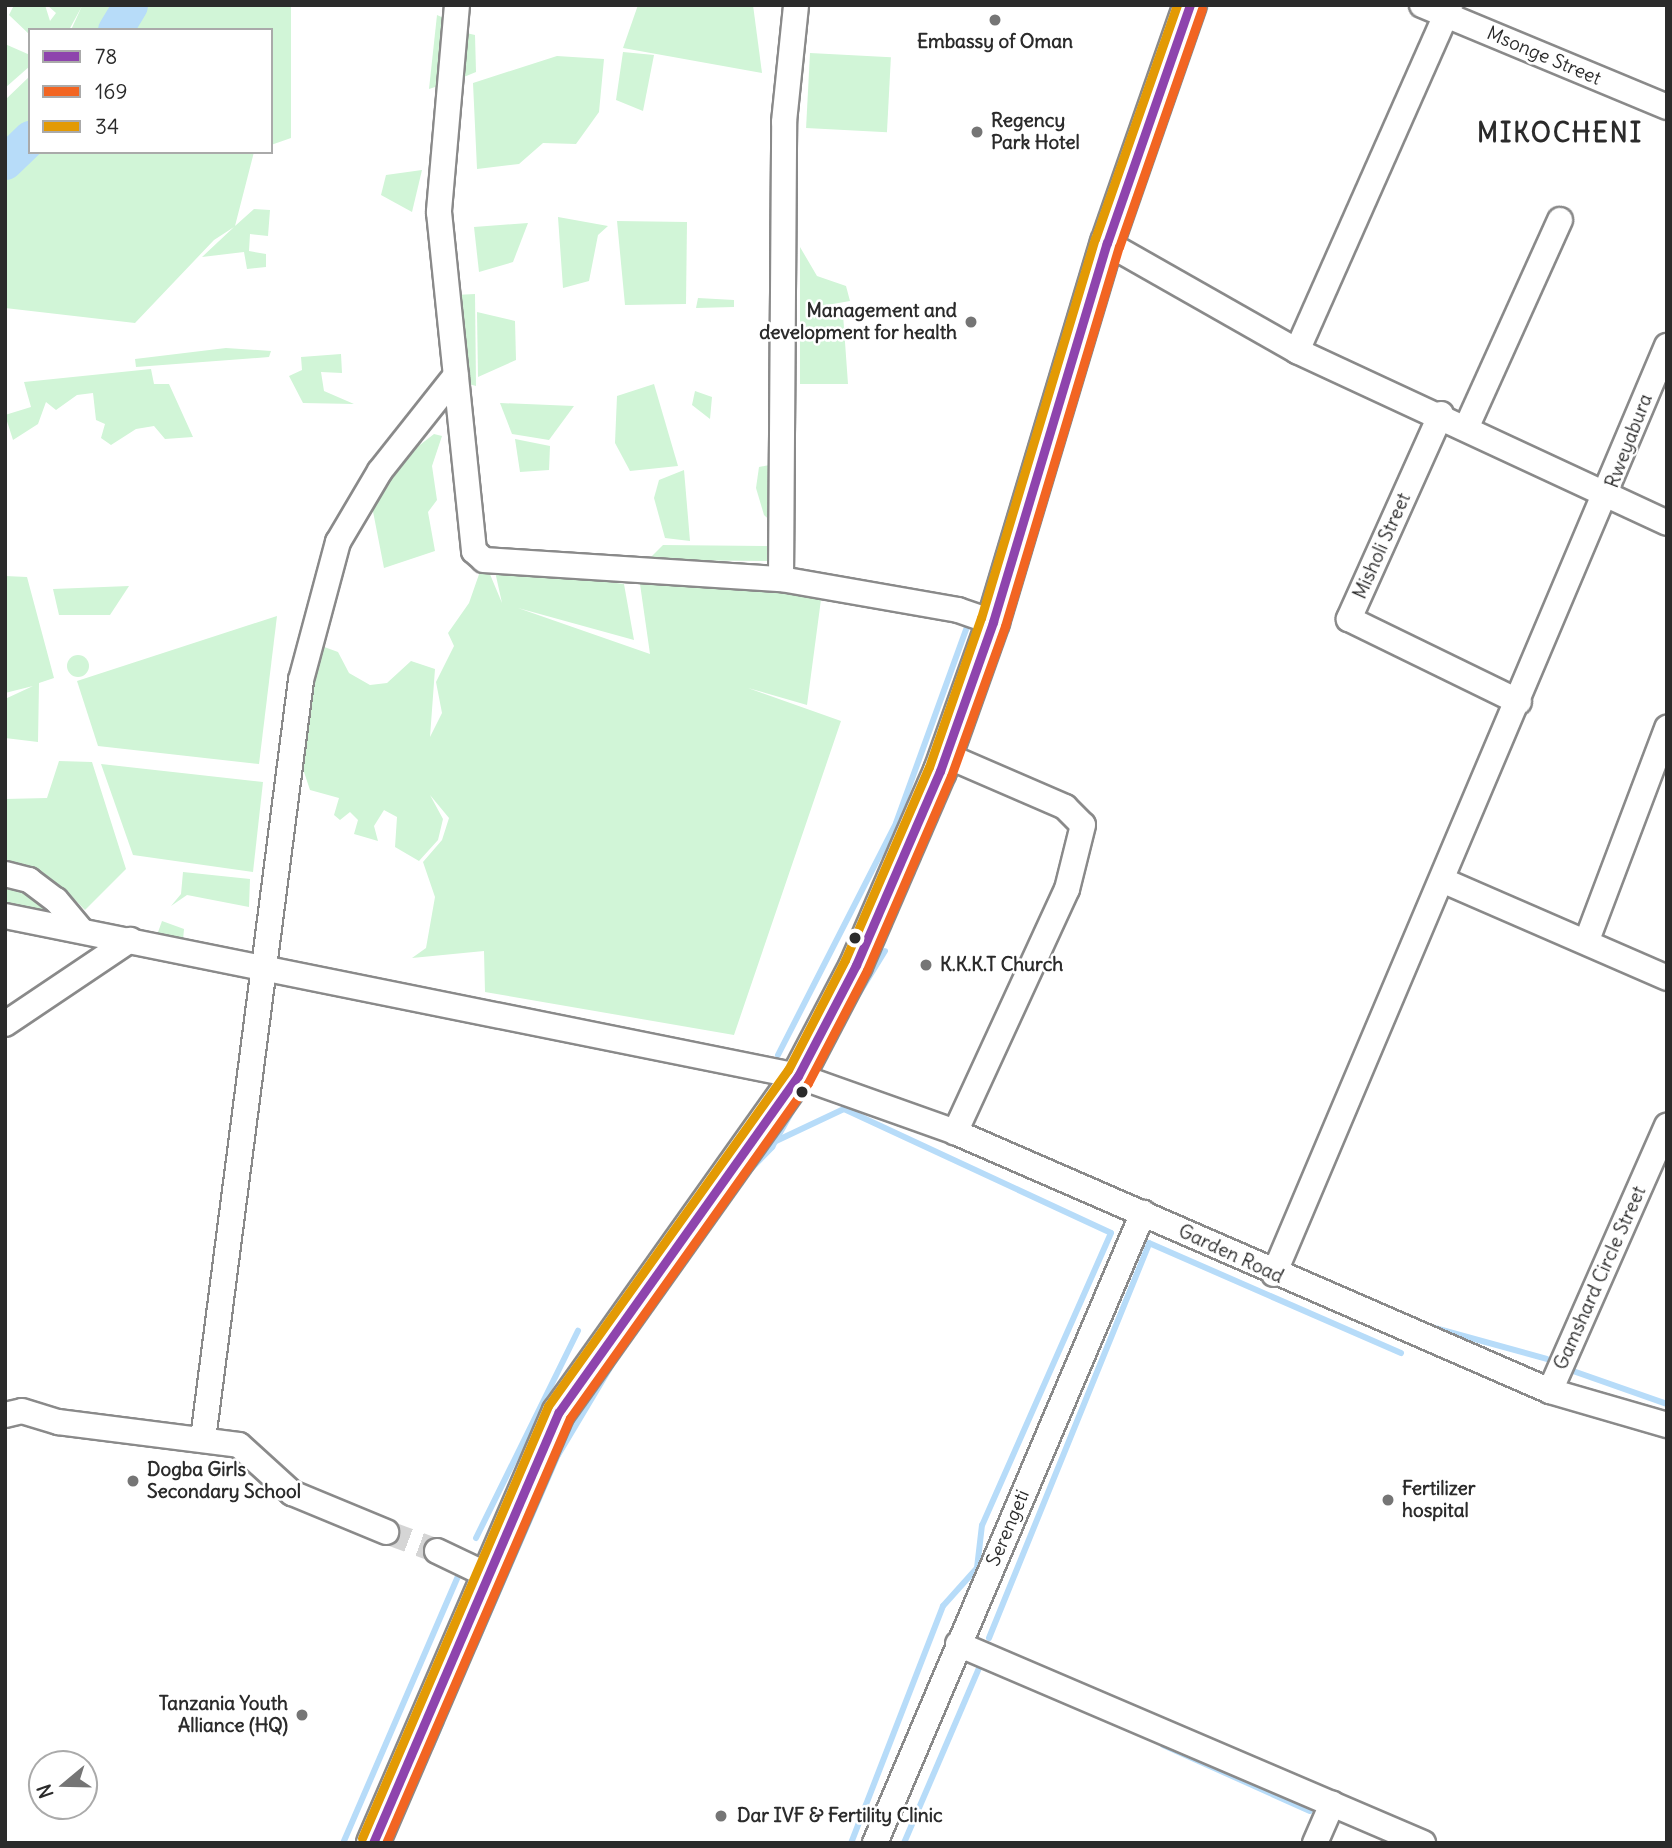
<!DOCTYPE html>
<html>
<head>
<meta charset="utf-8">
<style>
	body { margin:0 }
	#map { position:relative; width:1672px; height:1848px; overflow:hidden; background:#fff; font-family:Delius,sans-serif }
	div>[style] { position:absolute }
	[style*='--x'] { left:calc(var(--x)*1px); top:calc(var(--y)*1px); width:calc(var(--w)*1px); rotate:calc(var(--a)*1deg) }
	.green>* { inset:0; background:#d1f5d7; transform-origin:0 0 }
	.round { border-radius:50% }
	.stream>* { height:6px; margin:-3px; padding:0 3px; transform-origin:3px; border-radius:3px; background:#b7dcf9 }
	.river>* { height:35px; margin:-17.5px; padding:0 17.5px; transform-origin:17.5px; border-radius:17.5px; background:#b7dcf9 }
	.minor-tunnel>* { height:24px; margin-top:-12px; transform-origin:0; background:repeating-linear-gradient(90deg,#d5d5d5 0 24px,transparent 0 36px) }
	.roads { filter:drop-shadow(2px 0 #8a8a8a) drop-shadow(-2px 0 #8a8a8a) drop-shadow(0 2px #8a8a8a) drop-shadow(0 -2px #8a8a8a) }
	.minor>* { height:24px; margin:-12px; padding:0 12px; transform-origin:12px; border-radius:12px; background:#fff }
	.major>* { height:32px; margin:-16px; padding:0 16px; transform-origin:16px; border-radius:16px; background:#fff }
	.bus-1>* { height:9px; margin:-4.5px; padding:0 4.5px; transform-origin:4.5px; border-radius:4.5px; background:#8e44ad }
	.bus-2>* { height:9px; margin:-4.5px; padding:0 4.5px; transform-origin:4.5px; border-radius:4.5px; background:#f26522 }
	.bus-3>* { height:9px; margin:-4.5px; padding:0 4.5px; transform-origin:4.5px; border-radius:4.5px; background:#e39a04 }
	.dots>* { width:19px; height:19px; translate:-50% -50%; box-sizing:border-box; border:4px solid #fff; border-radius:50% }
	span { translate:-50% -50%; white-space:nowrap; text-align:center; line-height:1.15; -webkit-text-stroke:5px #fff; paint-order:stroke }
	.poi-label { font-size:19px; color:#2b2b2b; font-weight:700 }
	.left { translate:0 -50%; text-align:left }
	.right { translate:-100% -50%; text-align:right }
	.street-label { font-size:19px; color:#2b2b2b }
	.district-label { font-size:26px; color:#2b2b2b; font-weight:700; letter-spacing:2px }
	.frame { position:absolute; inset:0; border:7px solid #2b2b2b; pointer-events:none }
	.legend { position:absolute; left:28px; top:28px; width:245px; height:126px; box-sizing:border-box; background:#fff; border:2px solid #aaa; margin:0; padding:9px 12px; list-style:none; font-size:21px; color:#2b2b2b }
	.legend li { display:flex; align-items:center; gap:14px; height:35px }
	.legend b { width:35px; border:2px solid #aaa }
	.north { position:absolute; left:28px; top:1750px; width:70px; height:70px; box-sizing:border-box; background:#fff; border:2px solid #aaa; border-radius:50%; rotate:251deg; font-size:19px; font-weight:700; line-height:28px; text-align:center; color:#2b2b2b }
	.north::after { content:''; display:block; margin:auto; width:24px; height:32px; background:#757575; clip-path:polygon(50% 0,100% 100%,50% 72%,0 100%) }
</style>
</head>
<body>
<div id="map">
	<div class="green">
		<div style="clip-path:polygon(14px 5px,45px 5px,50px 21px,56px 13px,47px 5px,291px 5px,291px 138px,271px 145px,271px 30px,71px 30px,82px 6px,69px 30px,30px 30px,30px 35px,9px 15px)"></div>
		<div style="clip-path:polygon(638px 5px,753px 5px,762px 73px,623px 48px)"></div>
		<div style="clip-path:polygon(437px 15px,446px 19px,438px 86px,429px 89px)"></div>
		<div style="clip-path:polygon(462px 32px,475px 35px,476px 72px,454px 81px)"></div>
		<div style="clip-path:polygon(5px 44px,30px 55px,30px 66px,5px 88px)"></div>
		<div style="clip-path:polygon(623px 52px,654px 55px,643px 111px,616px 100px)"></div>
		<div style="left:810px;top:53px;width:81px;height:75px;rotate:3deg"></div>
		<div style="clip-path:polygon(557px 56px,604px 59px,599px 112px,576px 144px,543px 143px,519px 164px,477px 169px,473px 83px)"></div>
		<div style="clip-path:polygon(30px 76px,30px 152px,254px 152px,235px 226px,254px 209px,270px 210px,268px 236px,250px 234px,249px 251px,266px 254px,266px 267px,247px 269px,244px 252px,202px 257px,234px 227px,214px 240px,135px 323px,5px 308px,5px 100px)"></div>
		<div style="clip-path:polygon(422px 170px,412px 212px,381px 195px,386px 175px)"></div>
		<div style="clip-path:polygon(558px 217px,608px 226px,598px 235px,589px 281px,563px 288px)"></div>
		<div style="clip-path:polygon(617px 221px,687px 222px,686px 304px,625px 305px)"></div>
		<div style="clip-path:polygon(528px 223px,513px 262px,479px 272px,474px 227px)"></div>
		<div style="clip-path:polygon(800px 247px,817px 276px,846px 286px,850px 301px,804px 309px,843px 314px,848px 384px,800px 384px)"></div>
		<div style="clip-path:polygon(475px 294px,476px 386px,462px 382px,455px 295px)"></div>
		<div style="clip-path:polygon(698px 298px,734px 300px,734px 307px,696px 308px)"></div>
		<div style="clip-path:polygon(477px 312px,515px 321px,516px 360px,478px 377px)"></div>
		<div style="clip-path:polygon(226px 348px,271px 351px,269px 357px,136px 367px,135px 359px)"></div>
		<div style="clip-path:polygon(341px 354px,342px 373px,321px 372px,324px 391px,354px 404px,303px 403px,289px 376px,302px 370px,301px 357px)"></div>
		<div style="clip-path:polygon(151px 369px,154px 384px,169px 384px,193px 437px,165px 439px,154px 426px,136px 429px,111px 445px,101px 438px,105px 424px,96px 420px,93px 393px,77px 395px,56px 410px,46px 402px,38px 424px,13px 440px,5px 415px,31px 407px,24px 382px)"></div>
		<div style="clip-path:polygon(654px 384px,678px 466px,630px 471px,615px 443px,617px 396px)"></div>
		<div style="clip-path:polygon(695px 391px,712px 397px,710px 419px,692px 405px)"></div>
		<div style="clip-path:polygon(500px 403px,574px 406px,549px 440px,512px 434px)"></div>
		<div style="clip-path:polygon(434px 434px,442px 436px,432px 466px,437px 500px,428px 512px,435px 551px,384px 568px,370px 496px,394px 465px)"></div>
		<div style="clip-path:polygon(515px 439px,550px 446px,549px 470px,520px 472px)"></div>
		<div style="clip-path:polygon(779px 463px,777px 527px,764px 515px,756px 488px,759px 467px)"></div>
		<div style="clip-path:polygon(684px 470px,690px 541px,665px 538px,654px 498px,659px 480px)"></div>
		<div style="clip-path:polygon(663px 545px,770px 546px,773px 561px,648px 560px)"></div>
		<div style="clip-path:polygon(484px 560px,502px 603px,494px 567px,624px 584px,634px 640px,518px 608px,650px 654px,639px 577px,822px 592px,807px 705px,748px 688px,841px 721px,734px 1035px,485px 992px,484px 951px,412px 958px,426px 948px,435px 897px,423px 862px,442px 840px,449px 818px,430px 795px,443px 819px,438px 840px,419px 861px,395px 847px,397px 817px,384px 810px,374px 826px,378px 841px,354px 834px,358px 820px,350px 812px,340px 820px,334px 815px,339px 798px,310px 790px,300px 760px,316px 644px,338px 652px,349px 673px,370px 685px,387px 683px,411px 661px,435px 669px,430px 737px,442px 713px,436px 682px,454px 646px,448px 633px,469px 603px)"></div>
		<div style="clip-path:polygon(5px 576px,27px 577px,54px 678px,39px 683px,38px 742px,5px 738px,5px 699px,33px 686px,5px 693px)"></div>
		<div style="clip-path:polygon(129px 586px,110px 615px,59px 615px,53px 589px)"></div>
		<div style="clip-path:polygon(277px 616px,259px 764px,98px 746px,77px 681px)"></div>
		<div class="round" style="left:67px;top:655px;width:22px;height:22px"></div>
		<div style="clip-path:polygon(59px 761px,92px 762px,126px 869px,85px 910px,65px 890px,5px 867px,5px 799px,47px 798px)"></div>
		<div style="clip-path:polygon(101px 764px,263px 782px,253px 872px,133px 855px)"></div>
		<div style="clip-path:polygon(183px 872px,250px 879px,249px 907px,187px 895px,171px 906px,181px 894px)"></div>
		<div style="clip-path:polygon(5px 880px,39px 888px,51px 910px,5px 909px)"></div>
		<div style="clip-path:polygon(162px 921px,184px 929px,183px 940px,157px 935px)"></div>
	</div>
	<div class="stream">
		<div style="--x:853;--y:1003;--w:61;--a:-58.4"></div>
		<div style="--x:778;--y:1055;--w:260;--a:-63"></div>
		<div style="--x:896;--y:823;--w:212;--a:-70.1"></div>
		<div style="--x:776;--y:1141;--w:75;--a:-25.2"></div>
		<div style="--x:844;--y:1109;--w:294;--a:24.9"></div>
		<div style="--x:1111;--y:1233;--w:319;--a:113.8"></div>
		<div style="--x:982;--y:1525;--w:43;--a:96.6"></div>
		<div style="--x:977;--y:1568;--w:51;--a:131.8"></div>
		<div style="--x:943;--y:1606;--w:254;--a:111.2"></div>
		<div style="--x:748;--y:1172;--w:35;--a:-46"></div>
		<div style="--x:772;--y:1147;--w:47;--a:-60.7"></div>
		<div style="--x:1431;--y:1327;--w:120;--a:15.4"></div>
		<div style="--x:1573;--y:1371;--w:100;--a:19.3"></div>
		<div style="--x:476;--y:1538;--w:231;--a:-63.8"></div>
		<div style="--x:989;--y:1638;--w:426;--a:-67.9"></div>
		<div style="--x:1149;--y:1243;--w:275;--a:23.6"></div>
		<div style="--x:474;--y:1648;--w:210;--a:-66.5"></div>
		<div style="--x:558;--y:1455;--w:104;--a:-59.2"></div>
		<div style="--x:1163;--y:1745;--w:161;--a:24.2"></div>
		<div style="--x:431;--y:1748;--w:28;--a:-67"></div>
		<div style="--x:344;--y:1841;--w:288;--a:-66.7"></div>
		<div style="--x:904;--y:1843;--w:196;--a:-66.8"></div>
	</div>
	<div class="river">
		<div style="--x:115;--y:30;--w:29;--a:-59"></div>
		<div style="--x:5;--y:162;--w:35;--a:-44"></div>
	</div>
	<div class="minor-tunnel">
		<div style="--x:386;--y:1532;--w:54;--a:20.4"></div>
	</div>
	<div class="roads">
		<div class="minor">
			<div style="--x:457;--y:5;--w:208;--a:95"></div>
			<div style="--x:439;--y:212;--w:341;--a:84.1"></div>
			<div style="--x:474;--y:551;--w:13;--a:42"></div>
			<div style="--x:484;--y:560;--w:298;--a:3.7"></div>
			<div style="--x:781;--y:579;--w:180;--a:9.9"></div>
			<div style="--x:958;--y:610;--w:37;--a:19"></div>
			<div style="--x:1422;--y:5;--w:265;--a:22.6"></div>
			<div style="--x:1107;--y:243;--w:219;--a:29.6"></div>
			<div style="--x:1297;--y:351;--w:408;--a:24.9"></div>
			<div style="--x:1297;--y:351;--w:378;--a:-66.1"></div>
			<div style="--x:1441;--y:414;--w:225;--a:114.2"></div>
			<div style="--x:1349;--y:619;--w:189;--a:26"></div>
			<div style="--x:1467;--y:426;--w:226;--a:-65.7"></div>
			<div style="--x:781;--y:579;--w:457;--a:-89.6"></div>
			<div style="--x:784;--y:122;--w:118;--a:-84.1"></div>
			<div style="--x:945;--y:755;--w:131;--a:23.4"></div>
			<div style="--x:1065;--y:807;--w:25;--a:45"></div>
			<div style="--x:1083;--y:825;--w:66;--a:104"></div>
			<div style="--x:1067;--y:889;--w:268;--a:114.7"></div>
			<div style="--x:5;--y:874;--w:25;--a:14"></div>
			<div style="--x:29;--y:880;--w:34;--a:37"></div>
			<div style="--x:56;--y:900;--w:39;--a:50"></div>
			<div style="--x:1442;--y:880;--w:245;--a:23.5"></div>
			<div style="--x:5;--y:916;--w:809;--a:11.41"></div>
			<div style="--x:798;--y:1076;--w:167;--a:19.6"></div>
			<div style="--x:955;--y:1132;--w:649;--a:23.52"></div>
			<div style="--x:1550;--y:1391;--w:122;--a:16.2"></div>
			<div style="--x:1587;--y:940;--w:227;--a:-69.3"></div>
			<div style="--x:5;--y:1024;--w:151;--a:-33.9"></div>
			<div style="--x:1274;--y:1274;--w:1008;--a:-67.05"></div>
			<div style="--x:1550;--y:1391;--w:290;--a:-66.2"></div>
			<div style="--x:5;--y:1415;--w:17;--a:-13"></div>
			<div style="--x:22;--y:1411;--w:38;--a:17"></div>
			<div style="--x:58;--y:1422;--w:182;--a:7.2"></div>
			<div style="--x:239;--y:1445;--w:72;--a:42.2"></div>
			<div style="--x:292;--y:1493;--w:102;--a:22.5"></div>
			<div style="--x:203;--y:1439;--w:765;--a:-82.64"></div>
			<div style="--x:301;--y:680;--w:143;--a:-75"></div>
			<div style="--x:338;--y:542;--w:82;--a:-59.4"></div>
			<div style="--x:380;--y:471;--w:122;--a:-51.6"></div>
			<div style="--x:437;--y:1551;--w:53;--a:25.6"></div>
			<div style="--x:958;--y:1644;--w:506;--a:23.17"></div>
			<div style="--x:875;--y:1843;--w:685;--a:-66.96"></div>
			<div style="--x:1315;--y:1843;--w:43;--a:-66.4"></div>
		</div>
		<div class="major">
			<div style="--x:373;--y:1843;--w:469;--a:-66.7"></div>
			<div style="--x:559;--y:1412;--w:412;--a:-54.6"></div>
			<div style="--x:798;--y:1076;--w:125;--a:-62.4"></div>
			<div style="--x:856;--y:965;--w:211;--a:-66.6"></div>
			<div style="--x:940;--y:771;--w:158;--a:-70.4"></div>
			<div style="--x:993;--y:622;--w:396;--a:-73.3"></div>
			<div style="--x:1107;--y:243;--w:252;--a:-70.8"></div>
		</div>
	</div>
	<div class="bus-1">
		<div style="--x:373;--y:1843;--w:469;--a:-66.7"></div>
		<div style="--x:559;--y:1412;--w:412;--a:-54.6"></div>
		<div style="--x:798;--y:1076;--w:125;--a:-62.4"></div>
		<div style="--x:856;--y:965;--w:211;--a:-66.6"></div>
		<div style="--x:940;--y:771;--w:158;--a:-70.4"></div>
		<div style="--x:993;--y:622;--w:396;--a:-73.3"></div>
		<div style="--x:1107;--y:243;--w:252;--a:-70.8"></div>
	</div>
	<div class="bus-2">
		<div style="--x:386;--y:1843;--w:463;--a:-66.6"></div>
		<div style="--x:570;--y:1418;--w:411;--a:-54.6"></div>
		<div style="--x:808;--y:1083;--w:127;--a:-62.4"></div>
		<div style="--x:867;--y:970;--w:211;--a:-66.6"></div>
		<div style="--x:951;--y:776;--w:159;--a:-70.2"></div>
		<div style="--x:1005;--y:626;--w:396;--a:-73.3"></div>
		<div style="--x:1119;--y:247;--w:252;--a:-70.8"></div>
	</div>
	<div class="bus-3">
		<div style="--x:362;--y:1838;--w:470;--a:-66.7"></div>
		<div style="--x:548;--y:1406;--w:413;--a:-54.5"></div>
		<div style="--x:788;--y:1070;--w:124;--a:-62.6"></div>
		<div style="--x:845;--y:960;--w:210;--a:-66.5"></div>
		<div style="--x:929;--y:767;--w:158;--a:-70.8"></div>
		<div style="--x:981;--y:618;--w:396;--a:-73.3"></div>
		<div style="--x:1095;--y:239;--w:248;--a:-70.7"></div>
	</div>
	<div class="dots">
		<div style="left:995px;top:20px;background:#757575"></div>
		<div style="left:977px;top:132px;background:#757575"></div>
		<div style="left:971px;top:322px;background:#757575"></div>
		<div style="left:855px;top:938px;background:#2b2b2b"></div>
		<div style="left:926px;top:965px;background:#757575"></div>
		<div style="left:802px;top:1092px;background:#2b2b2b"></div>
		<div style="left:133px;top:1481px;background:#757575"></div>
		<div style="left:1388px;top:1500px;background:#757575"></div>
		<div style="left:302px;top:1715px;background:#757575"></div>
		<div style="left:721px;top:1816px;background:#757575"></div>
	</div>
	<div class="poi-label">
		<span style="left:995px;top:42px">Embassy of Oman</span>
		<span class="left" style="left:991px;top:132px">Regency<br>Park Hotel</span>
		<span class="right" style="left:957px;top:322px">Management and<br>development for health</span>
		<span class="left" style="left:940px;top:965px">K.K.K.T Church</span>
		<span class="left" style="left:147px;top:1481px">Dogba Girls<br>Secondary School</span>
		<span class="left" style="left:1402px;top:1500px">Fertilizer<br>hospital</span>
		<span class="right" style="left:288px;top:1715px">Tanzania Youth<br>Alliance (HQ)</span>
		<span class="left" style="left:737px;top:1816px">Dar IVF &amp; Fertility Clinic</span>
	</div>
	<div class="street-label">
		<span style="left:1544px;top:56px;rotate:23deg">Msonge Street</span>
		<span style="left:1629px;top:441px;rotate:-69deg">Rweyabura</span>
		<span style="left:1382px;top:546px;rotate:-66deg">Misholi Street</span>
		<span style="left:1231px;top:1254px;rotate:25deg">Garden Road</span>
		<span style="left:1600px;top:1278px;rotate:-66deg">Gamshard Circle Street</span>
		<span style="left:1008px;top:1528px;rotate:-67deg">Serengeti</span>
	</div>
	<div class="district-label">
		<span style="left:1560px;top:133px">MIKOCHENI</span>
	</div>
	<div class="frame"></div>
	<ul class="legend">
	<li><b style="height:9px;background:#8e44ad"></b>78</li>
	<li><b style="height:9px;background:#f26522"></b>169</li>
	<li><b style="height:9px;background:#e39a04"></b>34</li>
	</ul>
	<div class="north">N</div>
</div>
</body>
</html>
